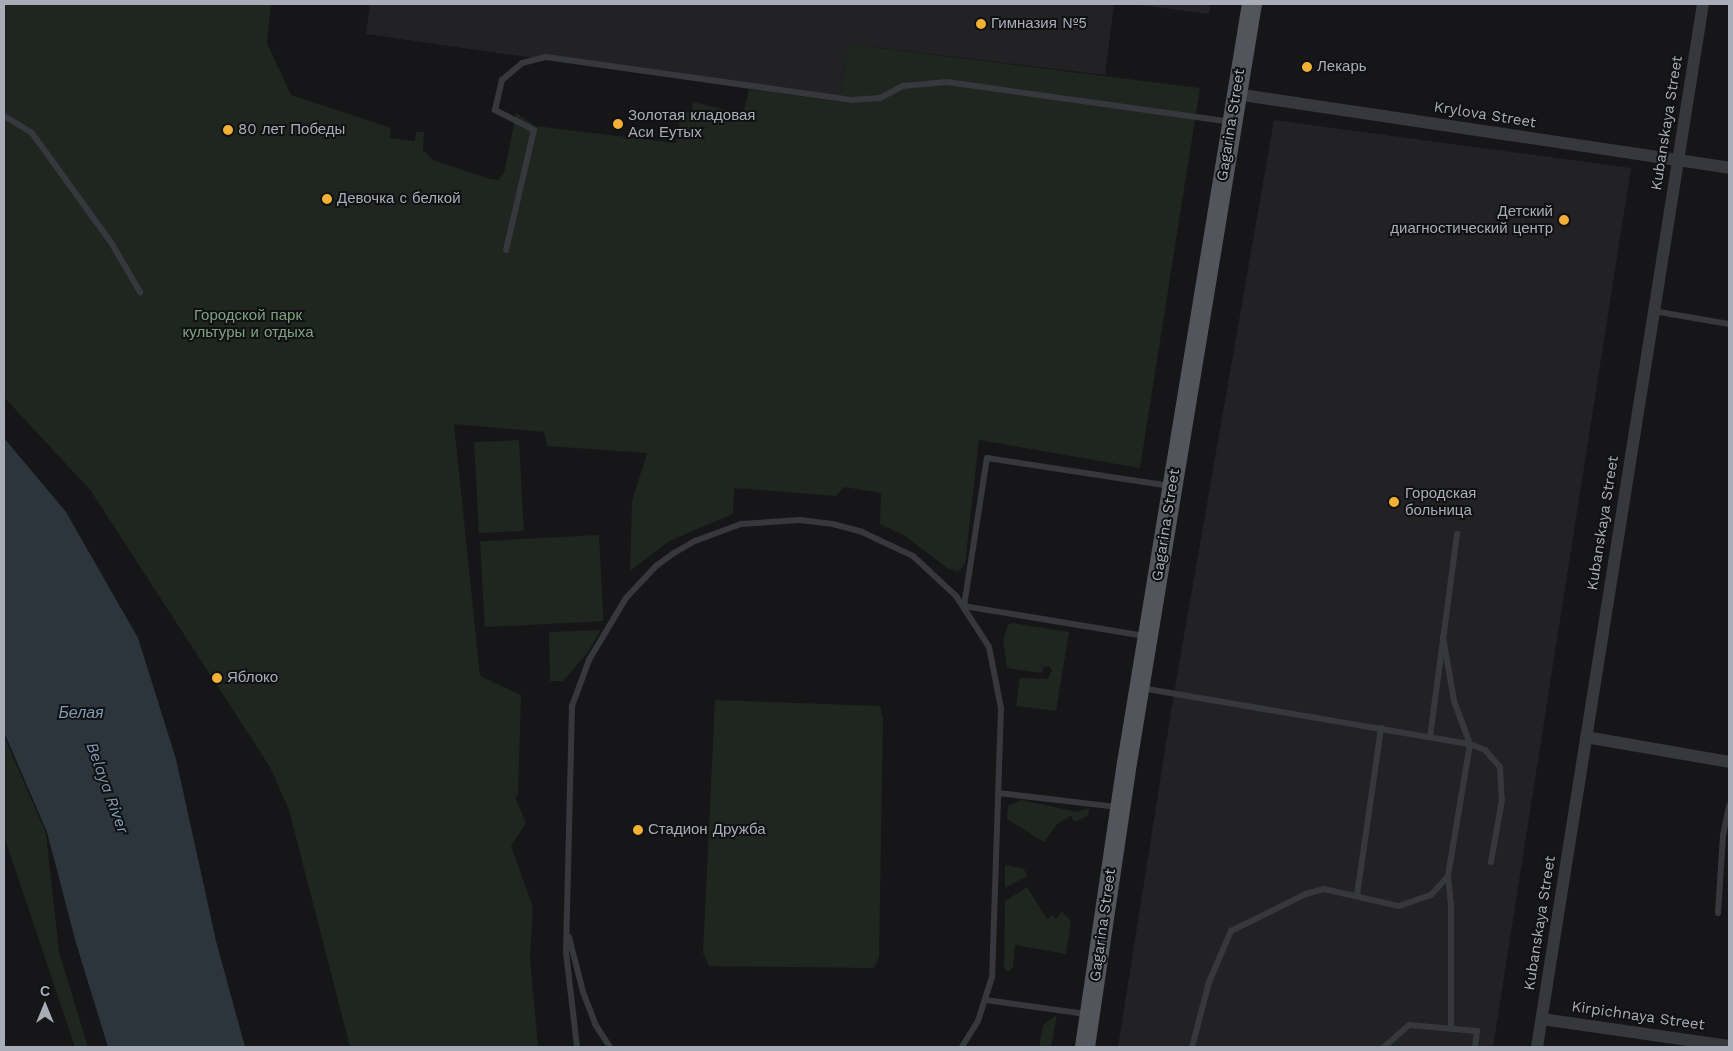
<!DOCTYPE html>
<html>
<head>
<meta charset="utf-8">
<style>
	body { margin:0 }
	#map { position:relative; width:1733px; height:1051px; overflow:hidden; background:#161618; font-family:"Work Sans",sans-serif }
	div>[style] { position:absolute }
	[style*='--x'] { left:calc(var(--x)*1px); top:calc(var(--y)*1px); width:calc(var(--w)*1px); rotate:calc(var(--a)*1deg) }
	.built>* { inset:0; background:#222225 }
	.green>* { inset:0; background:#1e261f; transform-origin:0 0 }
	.water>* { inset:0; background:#2c353c }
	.service>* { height:6px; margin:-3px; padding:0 3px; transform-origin:3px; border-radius:3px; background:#37383d }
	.minor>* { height:12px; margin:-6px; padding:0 6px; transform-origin:6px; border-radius:6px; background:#37383d }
	.primary>* { height:20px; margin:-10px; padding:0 10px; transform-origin:10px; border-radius:10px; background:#53555c }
	.dots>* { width:14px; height:14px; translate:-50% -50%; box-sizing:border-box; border:2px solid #111113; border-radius:50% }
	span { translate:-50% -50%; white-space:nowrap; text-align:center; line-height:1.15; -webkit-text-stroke:4px #111113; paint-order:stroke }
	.poi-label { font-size:15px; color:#a8adb8 }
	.left { translate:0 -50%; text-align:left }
	.right { translate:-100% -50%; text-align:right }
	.street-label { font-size:15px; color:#a8adb8 }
	.park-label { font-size:15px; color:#7fa381 }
	.water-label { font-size:16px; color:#7f9bb3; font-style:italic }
	.frame { position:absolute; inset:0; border:5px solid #a8adb8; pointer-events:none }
	.north { position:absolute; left:20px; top:981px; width:50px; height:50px; -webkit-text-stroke:4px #111113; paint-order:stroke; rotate:0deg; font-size:14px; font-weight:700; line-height:20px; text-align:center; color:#a8adb8 }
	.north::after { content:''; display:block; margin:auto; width:18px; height:22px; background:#a8adb8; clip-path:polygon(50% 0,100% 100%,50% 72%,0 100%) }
</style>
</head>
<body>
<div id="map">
	<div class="built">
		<div style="clip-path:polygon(370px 4px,1114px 4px,1105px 75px,848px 44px,840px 102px,366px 34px)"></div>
		<div style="clip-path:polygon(1131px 4px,1210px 4px,1209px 14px)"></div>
		<div style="clip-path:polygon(1274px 120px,1631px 168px,1493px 1047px,1118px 1047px,1174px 693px)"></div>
	</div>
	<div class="green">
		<div style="clip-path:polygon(4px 4px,271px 4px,267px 43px,291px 95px,391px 128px,390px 138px,415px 141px,416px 132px,424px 132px,423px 150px,433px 160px,490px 179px,499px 180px,505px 170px,516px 113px,535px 126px,676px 143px,681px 111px,692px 112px,693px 102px,743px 114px,749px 89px,840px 102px,848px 44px,1200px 88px,1140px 468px,979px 440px,965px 564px,958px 572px,947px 568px,905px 536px,880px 524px,881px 493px,844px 487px,836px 496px,734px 488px,733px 514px,669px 541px,630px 571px,632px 501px,647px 453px,547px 446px,544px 432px,454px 424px,480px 676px,521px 695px,518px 795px,515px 797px,526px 823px,511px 846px,533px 907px,530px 957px,538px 1047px,350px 1047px,289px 810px,270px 767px,91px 491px,4px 397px)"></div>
		<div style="left:519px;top:440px;width:91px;height:45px;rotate:87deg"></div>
		<div style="left:599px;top:535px;width:86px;height:119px;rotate:87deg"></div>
		<div style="clip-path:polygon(1012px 623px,1069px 632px,1056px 711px,1016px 706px,1020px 678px,1048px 679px,1052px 670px,1049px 666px,1043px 668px,1042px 673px,1007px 668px,1003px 640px,1008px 625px)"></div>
		<div style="clip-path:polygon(601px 630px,588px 652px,563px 681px,550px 681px,549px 632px)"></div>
		<div style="clip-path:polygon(715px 700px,880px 706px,883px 719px,879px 957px,874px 968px,709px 966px,703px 953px)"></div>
		<div style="clip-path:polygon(4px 736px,46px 833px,59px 952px,88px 1047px,75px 1047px,4px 836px)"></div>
		<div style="clip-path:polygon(1021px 800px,1077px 812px,1089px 808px,1088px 816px,1074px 822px,1071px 816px,1057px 824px,1044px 842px,1007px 819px,1008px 806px)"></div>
		<div style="clip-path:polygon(1005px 865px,1024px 869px,1027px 876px,1005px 888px)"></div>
		<div style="clip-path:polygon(1027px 887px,1047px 919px,1052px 915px,1056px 919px,1062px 912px,1071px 921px,1066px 954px,1015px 945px,1013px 967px,1008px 972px,1004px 967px,1005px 901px)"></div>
		<div style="clip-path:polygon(1057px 1015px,1051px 1047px,1039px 1047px,1043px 1025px)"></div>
	</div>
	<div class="water">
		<div style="clip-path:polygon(4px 438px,66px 512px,138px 638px,176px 759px,216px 941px,245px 1047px,108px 1047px,76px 943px,47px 832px,4px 732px)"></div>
	</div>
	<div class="service">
		<div style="--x:4;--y:116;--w:33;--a:31"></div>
		<div style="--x:32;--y:133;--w:137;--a:54.2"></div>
		<div style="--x:112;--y:244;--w:56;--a:59.7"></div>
		<div style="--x:506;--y:250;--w:123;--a:-76.9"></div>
		<div style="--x:534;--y:130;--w:44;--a:-152.9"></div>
		<div style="--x:495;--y:110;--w:31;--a:-77"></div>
		<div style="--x:502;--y:80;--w:26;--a:-40"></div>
		<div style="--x:522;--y:63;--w:25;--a:-14"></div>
		<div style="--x:546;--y:57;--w:308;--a:8"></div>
		<div style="--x:851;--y:100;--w:29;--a:-4"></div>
		<div style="--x:880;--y:98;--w:26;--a:-28"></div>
		<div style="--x:903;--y:86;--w:44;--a:-5.2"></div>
		<div style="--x:947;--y:82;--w:286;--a:8"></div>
		<div style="--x:1653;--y:311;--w:77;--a:9.7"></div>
		<div style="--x:1145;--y:636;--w:183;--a:-170.6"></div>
		<div style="--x:964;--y:606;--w:150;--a:-81.2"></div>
		<div style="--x:987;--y:458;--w:184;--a:8.7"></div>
		<div style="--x:1443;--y:637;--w:65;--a:80.2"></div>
		<div style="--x:1454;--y:701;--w:46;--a:69.6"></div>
		<div style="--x:1470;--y:744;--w:16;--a:22"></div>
		<div style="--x:1485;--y:750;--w:23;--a:49"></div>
		<div style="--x:1500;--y:767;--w:33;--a:87"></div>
		<div style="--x:1502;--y:800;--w:63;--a:100.1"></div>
		<div style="--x:1141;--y:688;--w:334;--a:9.7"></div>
		<div style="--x:1470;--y:744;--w:134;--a:99.5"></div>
		<div style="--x:1448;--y:876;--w:29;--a:84"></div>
		<div style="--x:1451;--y:905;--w:123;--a:90"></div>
		<div style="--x:1430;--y:737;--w:205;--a:-82.4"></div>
		<div style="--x:998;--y:793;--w:121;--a:6.7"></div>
		<div style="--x:1357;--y:895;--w:169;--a:-81.8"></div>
		<div style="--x:1718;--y:913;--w:78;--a:-86.3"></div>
		<div style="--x:1723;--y:835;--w:30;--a:-78"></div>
		<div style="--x:569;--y:937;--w:57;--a:75.7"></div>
		<div style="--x:583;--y:992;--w:34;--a:69"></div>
		<div style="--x:595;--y:1024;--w:27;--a:57"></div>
		<div style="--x:986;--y:1000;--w:101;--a:8"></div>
		<div style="--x:577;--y:1047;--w:96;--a:-96.6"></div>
		<div style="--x:566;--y:952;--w:246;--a:-88.6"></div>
		<div style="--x:572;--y:706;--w:49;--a:-69.7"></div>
		<div style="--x:589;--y:660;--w:72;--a:-59.2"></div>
		<div style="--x:626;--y:598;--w:44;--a:-46.8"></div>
		<div style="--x:656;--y:566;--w:22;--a:-36"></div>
		<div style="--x:674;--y:553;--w:24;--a:-30"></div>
		<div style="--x:695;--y:541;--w:49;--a:-20.3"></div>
		<div style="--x:741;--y:524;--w:59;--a:-3.9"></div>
		<div style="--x:800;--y:520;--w:33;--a:7"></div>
		<div style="--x:833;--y:524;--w:30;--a:15"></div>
		<div style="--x:862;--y:532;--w:56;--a:25.2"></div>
		<div style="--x:913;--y:556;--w:59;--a:42.9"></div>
		<div style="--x:956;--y:596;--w:61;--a:57.1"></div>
		<div style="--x:989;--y:647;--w:62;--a:78.9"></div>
		<div style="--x:1001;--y:708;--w:269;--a:91.9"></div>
		<div style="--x:992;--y:977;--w:46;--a:107.7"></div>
		<div style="--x:978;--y:1021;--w:31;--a:122"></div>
		<div style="--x:1192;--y:1047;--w:67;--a:-75.3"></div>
		<div style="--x:1209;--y:982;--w:56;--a:-66.7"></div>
		<div style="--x:1231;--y:931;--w:84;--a:-26.3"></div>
		<div style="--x:1306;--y:894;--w:19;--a:-16"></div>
		<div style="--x:1324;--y:889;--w:77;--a:12.8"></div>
		<div style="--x:1399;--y:906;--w:34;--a:-19"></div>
		<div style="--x:1431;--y:895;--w:25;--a:-48"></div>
		<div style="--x:1384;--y:1047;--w:33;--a:-41"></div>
		<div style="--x:1409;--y:1025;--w:68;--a:5"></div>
		<div style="--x:1477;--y:1031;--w:16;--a:97"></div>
	</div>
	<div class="minor">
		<div style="--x:1236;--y:94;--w:499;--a:8.5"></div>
		<div style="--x:1586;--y:737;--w:145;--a:9.9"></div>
		<div style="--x:1542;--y:1019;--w:189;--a:8.2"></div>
		<div style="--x:1537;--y:1047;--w:1056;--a:-80.96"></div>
	</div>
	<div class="primary">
		<div style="--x:1085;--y:1047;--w:287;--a:-81.6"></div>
		<div style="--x:1127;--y:763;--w:769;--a:-80.65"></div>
	</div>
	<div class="dots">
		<div style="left:981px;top:24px;background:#f2b134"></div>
		<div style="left:1307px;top:67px;background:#f2b134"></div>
		<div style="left:618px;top:124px;background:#f2b134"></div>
		<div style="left:228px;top:130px;background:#f2b134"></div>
		<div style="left:327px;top:199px;background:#f2b134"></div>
		<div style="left:1564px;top:220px;background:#f2b134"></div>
		<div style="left:1394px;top:502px;background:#f2b134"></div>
		<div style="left:217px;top:678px;background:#f2b134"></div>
		<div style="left:638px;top:830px;background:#f2b134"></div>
	</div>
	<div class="poi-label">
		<span class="left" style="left:991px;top:24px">Гимназия №5</span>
		<span class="left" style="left:1317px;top:67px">Лекарь</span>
		<span class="left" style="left:628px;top:124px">Золотая кладовая<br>Аси Еутых</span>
		<span class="left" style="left:238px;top:130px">80 лет Победы</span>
		<span class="left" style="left:337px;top:199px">Девочка с белкой</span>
		<span class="right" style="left:1553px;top:220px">Детский<br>диагностический центр</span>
		<span class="left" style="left:1405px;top:502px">Городская<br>больница</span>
		<span class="left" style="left:227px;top:678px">Яблоко</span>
		<span class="left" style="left:648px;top:830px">Стадион Дружба</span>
	</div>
	<div class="street-label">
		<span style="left:1485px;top:115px;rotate:9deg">Krylova Street</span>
		<span style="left:1667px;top:123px;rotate:-81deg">Kubanskaya Street</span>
		<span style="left:1231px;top:125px;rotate:-81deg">Gagarina Street</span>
		<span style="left:1603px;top:523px;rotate:-81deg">Kubanskaya Street</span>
		<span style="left:1166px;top:525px;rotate:-81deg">Gagarina Street</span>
		<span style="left:1540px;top:923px;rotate:-81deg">Kubanskaya Street</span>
		<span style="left:1103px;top:925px;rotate:-82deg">Gagarina Street</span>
		<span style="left:1638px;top:1016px;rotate:8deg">Kirpichnaya Street</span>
	</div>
	<div class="park-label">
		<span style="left:248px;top:324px">Городской парк<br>культуры и отдыха</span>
	</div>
	<div class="water-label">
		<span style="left:81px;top:713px">Белая</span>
		<span style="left:107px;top:788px;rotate:70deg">Belaya River</span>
	</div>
	<div class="frame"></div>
	<div class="north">С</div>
</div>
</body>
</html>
